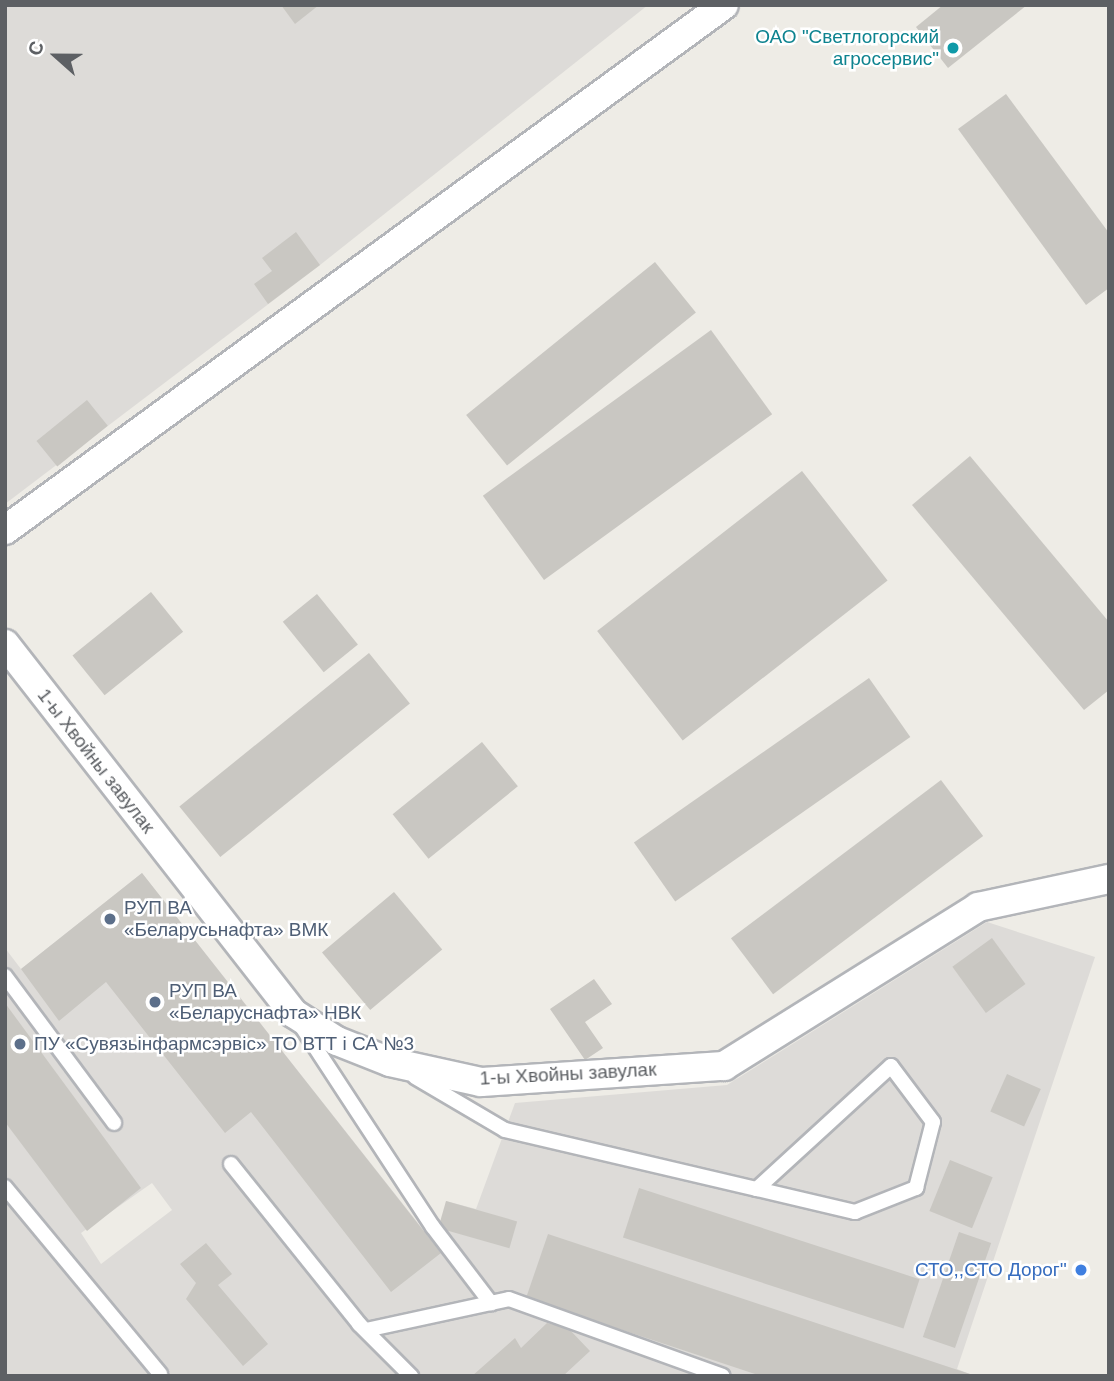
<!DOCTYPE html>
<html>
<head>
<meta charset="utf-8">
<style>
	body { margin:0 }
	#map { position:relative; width:1114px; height:1381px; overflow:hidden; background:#eeece6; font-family:Arial,sans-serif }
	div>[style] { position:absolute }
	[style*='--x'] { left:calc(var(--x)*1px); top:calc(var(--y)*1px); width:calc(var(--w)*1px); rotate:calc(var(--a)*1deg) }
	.industrial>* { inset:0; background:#dddbd8 }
	.building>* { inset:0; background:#c9c7c2; transform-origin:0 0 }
	.roads { filter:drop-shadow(2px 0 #b3b5b9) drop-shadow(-2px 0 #b3b5b9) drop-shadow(0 2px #b3b5b9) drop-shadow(0 -2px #b3b5b9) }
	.service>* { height:14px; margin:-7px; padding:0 7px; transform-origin:7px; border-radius:7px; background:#fff }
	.minor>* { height:28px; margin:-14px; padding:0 14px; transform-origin:14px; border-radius:14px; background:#fff }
	.dots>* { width:19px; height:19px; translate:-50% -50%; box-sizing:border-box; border:4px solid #fff; border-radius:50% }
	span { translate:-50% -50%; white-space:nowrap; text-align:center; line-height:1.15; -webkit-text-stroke:5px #fff; paint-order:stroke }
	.culture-label { font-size:19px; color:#0d838f }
	.right { translate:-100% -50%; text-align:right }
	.street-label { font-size:19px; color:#5d6064 }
	.service-label { font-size:19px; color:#4e5e75 }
	.left { translate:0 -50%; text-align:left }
	.shop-label { font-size:19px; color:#366cbe }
	.frame { position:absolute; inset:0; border:7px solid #5d6064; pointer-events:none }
	.north { position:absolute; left:21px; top:21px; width:70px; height:70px; -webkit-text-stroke:5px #fff; paint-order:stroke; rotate:291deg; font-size:19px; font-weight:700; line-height:28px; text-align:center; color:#5d6064 }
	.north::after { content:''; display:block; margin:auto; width:24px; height:32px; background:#5d6064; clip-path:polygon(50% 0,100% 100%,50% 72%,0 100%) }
</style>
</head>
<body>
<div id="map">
	<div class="industrial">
		<div style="clip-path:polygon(5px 5px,648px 5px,320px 265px,5px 504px)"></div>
		<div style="clip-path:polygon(evenodd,142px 873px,425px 1232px,446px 1218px,446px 1201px,476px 1209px,515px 1103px,727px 1085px,987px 922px,1095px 957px,957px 1369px,975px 1376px,5px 1376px,5px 948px,21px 969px,142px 873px,152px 1183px,172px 1210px,101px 1264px,81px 1233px,152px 1183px)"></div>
	</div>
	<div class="building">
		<div style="clip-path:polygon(281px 5px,319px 5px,295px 24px)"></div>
		<div style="clip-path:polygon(943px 5px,1027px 5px,948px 68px,916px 27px)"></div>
		<div style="clip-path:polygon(1006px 94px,1109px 233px,1109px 288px,1086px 305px,958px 129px)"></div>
		<div style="clip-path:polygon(296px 232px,320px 265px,268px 304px,254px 284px,272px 271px,262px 258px)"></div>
		<div style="left:655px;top:262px;width:65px;height:243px;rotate:51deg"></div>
		<div style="left:711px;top:330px;width:104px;height:282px;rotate:54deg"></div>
		<div style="left:87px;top:400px;width:33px;height:65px;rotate:51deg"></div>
		<div style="clip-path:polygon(970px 456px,1109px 622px,1109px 690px,1084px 710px,912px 505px)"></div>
		<div style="left:802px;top:471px;width:139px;height:260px;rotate:52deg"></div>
		<div style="left:151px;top:592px;width:51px;height:101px;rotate:51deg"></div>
		<div style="left:317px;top:594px;width:65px;height:44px;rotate:51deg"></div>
		<div style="left:369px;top:653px;width:65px;height:244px;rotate:51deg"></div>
		<div style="left:869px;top:678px;width:72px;height:287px;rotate:55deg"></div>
		<div style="left:482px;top:742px;width:57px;height:115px;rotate:51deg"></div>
		<div style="left:941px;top:780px;width:70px;height:263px;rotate:53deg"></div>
		<div style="clip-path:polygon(142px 873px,441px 1253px,391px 1292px,251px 1112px,225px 1133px,106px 982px,59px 1021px,21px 969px)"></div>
		<div style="left:394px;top:892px;width:75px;height:94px;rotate:50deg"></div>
		<div style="left:992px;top:938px;width:57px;height:49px;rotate:54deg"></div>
		<div style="clip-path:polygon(594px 979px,612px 1004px,585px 1022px,603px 1048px,585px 1060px,550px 1009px)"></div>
		<div style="clip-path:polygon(5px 1003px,141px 1188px,87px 1231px,5px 1122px)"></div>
		<div style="left:1007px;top:1074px;width:37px;height:41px;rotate:24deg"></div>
		<div style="left:950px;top:1160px;width:46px;height:55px;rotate:22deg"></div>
		<div style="left:639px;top:1188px;width:295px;height:52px;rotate:18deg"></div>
		<div style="left:446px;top:1201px;width:74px;height:28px;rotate:16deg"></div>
		<div style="left:959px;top:1232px;width:34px;height:111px;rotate:19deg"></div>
		<div style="clip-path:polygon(548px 1234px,973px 1375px,973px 1376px,761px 1376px,526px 1298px)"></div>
		<div style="clip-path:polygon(206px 1243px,232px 1274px,218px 1285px,268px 1344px,243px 1366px,186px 1299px,196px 1283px,180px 1264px)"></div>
		<div style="clip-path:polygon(547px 1323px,569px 1329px,590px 1351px,563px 1376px,472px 1376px,515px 1338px,521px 1348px)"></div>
	</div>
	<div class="roads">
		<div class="service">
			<div style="--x:5;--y:976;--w:183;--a:53.4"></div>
			<div style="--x:302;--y:1027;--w:239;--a:56.8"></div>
			<div style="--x:433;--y:1227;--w:96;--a:52.7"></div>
			<div style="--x:415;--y:1077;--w:104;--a:30.5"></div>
			<div style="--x:505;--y:1130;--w:259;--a:13.2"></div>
			<div style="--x:757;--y:1189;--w:101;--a:13.2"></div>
			<div style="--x:855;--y:1212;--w:66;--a:-21.5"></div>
			<div style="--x:916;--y:1188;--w:68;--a:-75.6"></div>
			<div style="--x:933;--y:1122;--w:70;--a:-126.9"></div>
			<div style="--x:891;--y:1066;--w:182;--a:137.5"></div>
			<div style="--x:231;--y:1164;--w:205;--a:51.3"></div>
			<div style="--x:359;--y:1324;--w:74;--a:45"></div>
			<div style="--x:5;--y:1187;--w:243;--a:50.3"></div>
			<div style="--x:366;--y:1330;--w:146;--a:-12.2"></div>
			<div style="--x:509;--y:1299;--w:227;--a:19.8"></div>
		</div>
		<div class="minor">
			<div style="--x:5;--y:530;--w:890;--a:-36.14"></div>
			<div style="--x:5;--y:644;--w:468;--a:52"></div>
			<div style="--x:293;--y:1013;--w:52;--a:32.5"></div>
			<div style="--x:337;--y:1041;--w:57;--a:21.6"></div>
			<div style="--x:390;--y:1062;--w:93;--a:12.4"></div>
			<div style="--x:481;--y:1082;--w:244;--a:-3.8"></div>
			<div style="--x:724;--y:1066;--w:300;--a:-32"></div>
			<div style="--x:978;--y:907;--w:134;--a:-12.1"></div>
		</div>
	</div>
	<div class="dots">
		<div style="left:953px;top:48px;background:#0f9aa8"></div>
		<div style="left:110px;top:919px;background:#5c6f8a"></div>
		<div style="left:155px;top:1002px;background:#5c6f8a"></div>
		<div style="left:20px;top:1044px;background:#5c6f8a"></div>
		<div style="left:1081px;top:1270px;background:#3f7fe0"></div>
	</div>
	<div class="culture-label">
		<span class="right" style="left:939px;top:48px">ОАО "Светлогорский<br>агросервис"</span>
	</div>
	<div class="street-label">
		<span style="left:96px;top:761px;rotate:52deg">1-ы Хвойны завулак</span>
		<span style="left:568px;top:1074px;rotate:-3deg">1-ы Хвойны завулак</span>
	</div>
	<div class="service-label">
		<span class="left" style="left:124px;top:919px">РУП ВА<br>«Беларусьнафта» ВМК</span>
		<span class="left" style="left:169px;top:1002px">РУП ВА<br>«Беларуснафта» НВК</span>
		<span class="left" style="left:34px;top:1044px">ПУ «Сувязьінфармсэрвіс» ТО ВТТ і СА №3</span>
	</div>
	<div class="shop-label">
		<span class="right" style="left:1067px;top:1270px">СТО,,СТО Дорог''</span>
	</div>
	<div class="frame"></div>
	<div class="north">С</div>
</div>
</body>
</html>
